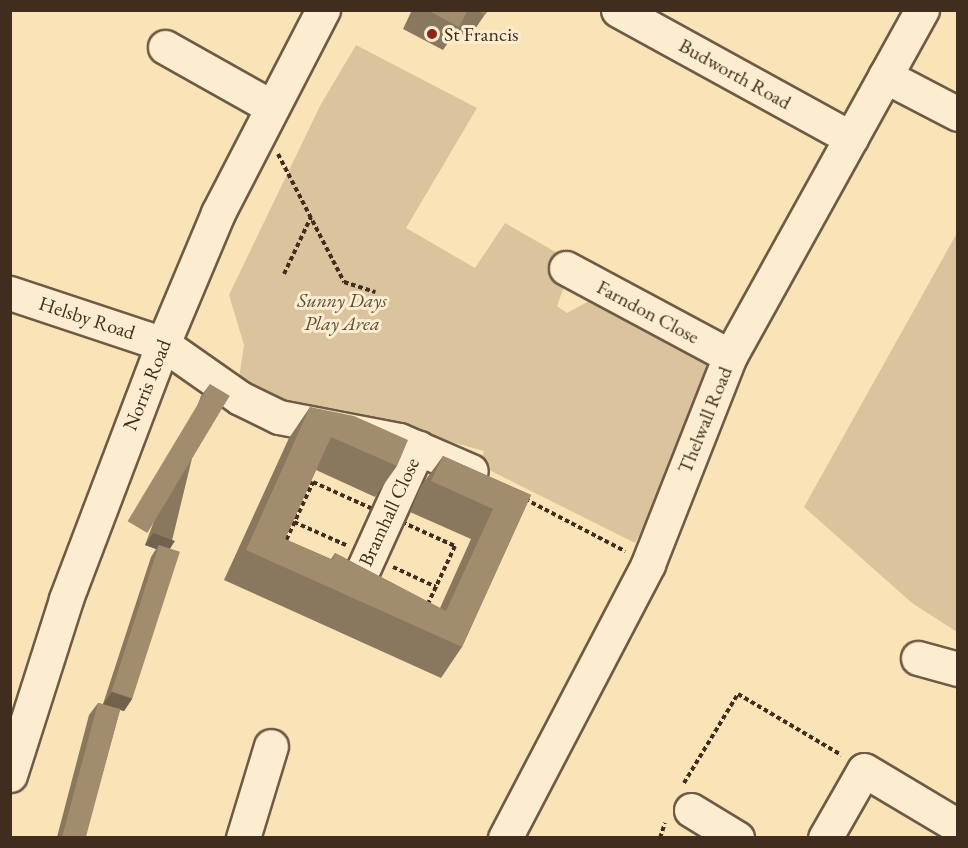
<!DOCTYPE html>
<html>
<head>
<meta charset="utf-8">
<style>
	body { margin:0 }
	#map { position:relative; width:968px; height:848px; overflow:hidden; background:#fae3b7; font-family:"EB Garamond",serif }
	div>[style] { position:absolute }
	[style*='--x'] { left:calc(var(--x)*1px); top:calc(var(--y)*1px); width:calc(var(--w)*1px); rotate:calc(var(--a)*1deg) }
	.green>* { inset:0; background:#dbc49d }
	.path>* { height:4px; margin-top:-2px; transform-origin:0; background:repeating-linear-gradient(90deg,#412d1d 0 4.5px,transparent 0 7.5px) }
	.roads { filter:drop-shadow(2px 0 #6f5a44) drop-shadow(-2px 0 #6f5a44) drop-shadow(0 2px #6f5a44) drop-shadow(0 -2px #6f5a44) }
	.minor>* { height:33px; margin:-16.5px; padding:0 16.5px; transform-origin:16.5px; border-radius:16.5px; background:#fcedd0 }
	.wall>* { inset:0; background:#8a785e }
	.shaded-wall>* { inset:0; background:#71624c }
	.building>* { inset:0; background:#a18c6d; transform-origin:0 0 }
	.dots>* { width:16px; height:16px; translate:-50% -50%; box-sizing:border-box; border:3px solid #fcedd0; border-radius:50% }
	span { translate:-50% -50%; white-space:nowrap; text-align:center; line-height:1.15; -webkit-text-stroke:6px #fcedd0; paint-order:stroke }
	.poi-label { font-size:20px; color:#412d1d }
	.left { translate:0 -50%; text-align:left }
	.street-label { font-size:20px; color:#412d1d }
	.park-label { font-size:20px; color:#604b37; font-style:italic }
	.frame { position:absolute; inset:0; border:12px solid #412d1d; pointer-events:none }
</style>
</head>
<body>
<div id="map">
	<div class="green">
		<div style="clip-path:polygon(356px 45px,477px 108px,406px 228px,475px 268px,505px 223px,573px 262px,557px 306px,567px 313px,589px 301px,713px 368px,716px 386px,635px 543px,479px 465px,484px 451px,371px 420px,312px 412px,238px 385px,244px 345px,229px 295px,320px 106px)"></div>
		<div style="clip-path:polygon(957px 233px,957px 632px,912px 603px,804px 507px)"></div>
	</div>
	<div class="path">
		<div style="--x:278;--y:154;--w:144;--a:62.7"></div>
		<div style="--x:344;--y:282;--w:33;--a:18"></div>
		<div style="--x:284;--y:274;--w:63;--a:-64.7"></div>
		<div style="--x:313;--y:482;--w:156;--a:24.3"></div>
		<div style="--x:455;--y:546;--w:87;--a:115.1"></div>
		<div style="--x:418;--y:625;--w:155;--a:-155.3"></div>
		<div style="--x:277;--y:560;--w:86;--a:-65.2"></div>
		<div style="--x:525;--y:499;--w:113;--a:27.5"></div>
		<div style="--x:294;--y:522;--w:57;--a:23.9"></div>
		<div style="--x:393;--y:567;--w:47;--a:24.9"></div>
		<div style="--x:684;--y:783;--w:104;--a:-58.8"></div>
		<div style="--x:738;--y:694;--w:120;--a:30.6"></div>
		<div style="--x:660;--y:838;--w:16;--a:-72"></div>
	</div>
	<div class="roads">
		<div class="minor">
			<div style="--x:618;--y:10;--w:266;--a:28.8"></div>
			<div style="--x:165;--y:47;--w:120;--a:29.3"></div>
			<div style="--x:885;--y:76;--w:82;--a:27.5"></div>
			<div style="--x:566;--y:268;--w:186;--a:28.2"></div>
			<div style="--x:10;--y:293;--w:161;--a:18.4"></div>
			<div style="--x:163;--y:344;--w:94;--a:35"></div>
			<div style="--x:240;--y:398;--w:43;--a:26"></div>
			<div style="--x:279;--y:417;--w:122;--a:10.9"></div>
			<div style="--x:399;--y:440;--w:78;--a:23.3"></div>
			<div style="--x:360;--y:576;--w:141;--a:-65.6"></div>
			<div style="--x:918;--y:658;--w:41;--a:15.4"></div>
			<div style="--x:10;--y:775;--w:185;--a:-72.3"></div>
			<div style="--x:66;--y:599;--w:273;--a:-69.2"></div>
			<div style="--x:163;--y:344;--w:142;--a:-67.2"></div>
			<div style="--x:218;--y:213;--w:229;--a:-62.7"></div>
			<div style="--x:691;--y:810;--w:54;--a:31.3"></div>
			<div style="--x:243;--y:838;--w:96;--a:-73.1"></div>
			<div style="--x:505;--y:838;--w:309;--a:-62.4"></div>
			<div style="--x:648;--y:564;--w:224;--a:-68.5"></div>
			<div style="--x:730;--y:356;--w:396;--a:-61"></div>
			<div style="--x:825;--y:838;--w:78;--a:-60.2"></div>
			<div style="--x:864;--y:770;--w:109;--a:30.8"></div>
		</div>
	</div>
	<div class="wall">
		<div style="clip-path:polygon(412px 10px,488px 10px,469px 38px,456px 31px,443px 50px,403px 29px)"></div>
		<div style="clip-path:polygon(210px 384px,170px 549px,132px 699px,124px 711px,120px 710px,85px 837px,57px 837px,89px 715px,98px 703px,103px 704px,151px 557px,156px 549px,145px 545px,201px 396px)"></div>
		<div style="clip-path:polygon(310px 407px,397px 466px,375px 497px,316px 470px,285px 539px,331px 559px,335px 553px,440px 608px,471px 539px,410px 512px,421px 486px,443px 456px,531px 495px,462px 647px,441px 678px,224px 580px,289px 438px)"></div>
	</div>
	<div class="shaded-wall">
		<div style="clip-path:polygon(153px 533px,175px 541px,167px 553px,159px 545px,156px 549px,145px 545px)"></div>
		<div style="clip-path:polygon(112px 692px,132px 699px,124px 711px,103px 704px)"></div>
	</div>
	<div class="building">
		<div style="clip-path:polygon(427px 10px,468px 10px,459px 27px)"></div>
		<div style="clip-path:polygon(476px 10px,488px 10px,485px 15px)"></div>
		<div style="left:210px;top:384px;width:23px;height:160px;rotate:31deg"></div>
		<div style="clip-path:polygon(310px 407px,354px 416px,408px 440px,397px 466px,331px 437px,285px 539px,332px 560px,335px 553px,446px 611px,493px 509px,431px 481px,443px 456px,531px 495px,462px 647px,246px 550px)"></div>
		<div style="left:159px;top:545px;width:22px;height:154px;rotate:18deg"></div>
		<div style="left:98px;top:703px;width:23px;height:139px;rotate:15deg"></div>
	</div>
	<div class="dots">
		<div style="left:432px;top:34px;background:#8f2418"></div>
	</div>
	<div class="poi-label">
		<span class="left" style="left:444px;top:34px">St Francis</span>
	</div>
	<div class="street-label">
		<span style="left:735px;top:74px;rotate:29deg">Budworth Road</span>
		<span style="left:648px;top:312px;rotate:28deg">Farndon Close</span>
		<span style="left:87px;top:318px;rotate:18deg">Helsby Road</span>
		<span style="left:147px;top:385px;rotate:-68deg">Norris Road</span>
		<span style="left:705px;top:420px;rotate:-68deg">Thelwall Road</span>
		<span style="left:389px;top:512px;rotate:-65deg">Bramhall Close</span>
	</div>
	<div class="park-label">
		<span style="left:342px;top:312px">Sunny Days<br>Play Area</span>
	</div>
	<div class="frame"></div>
</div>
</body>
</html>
